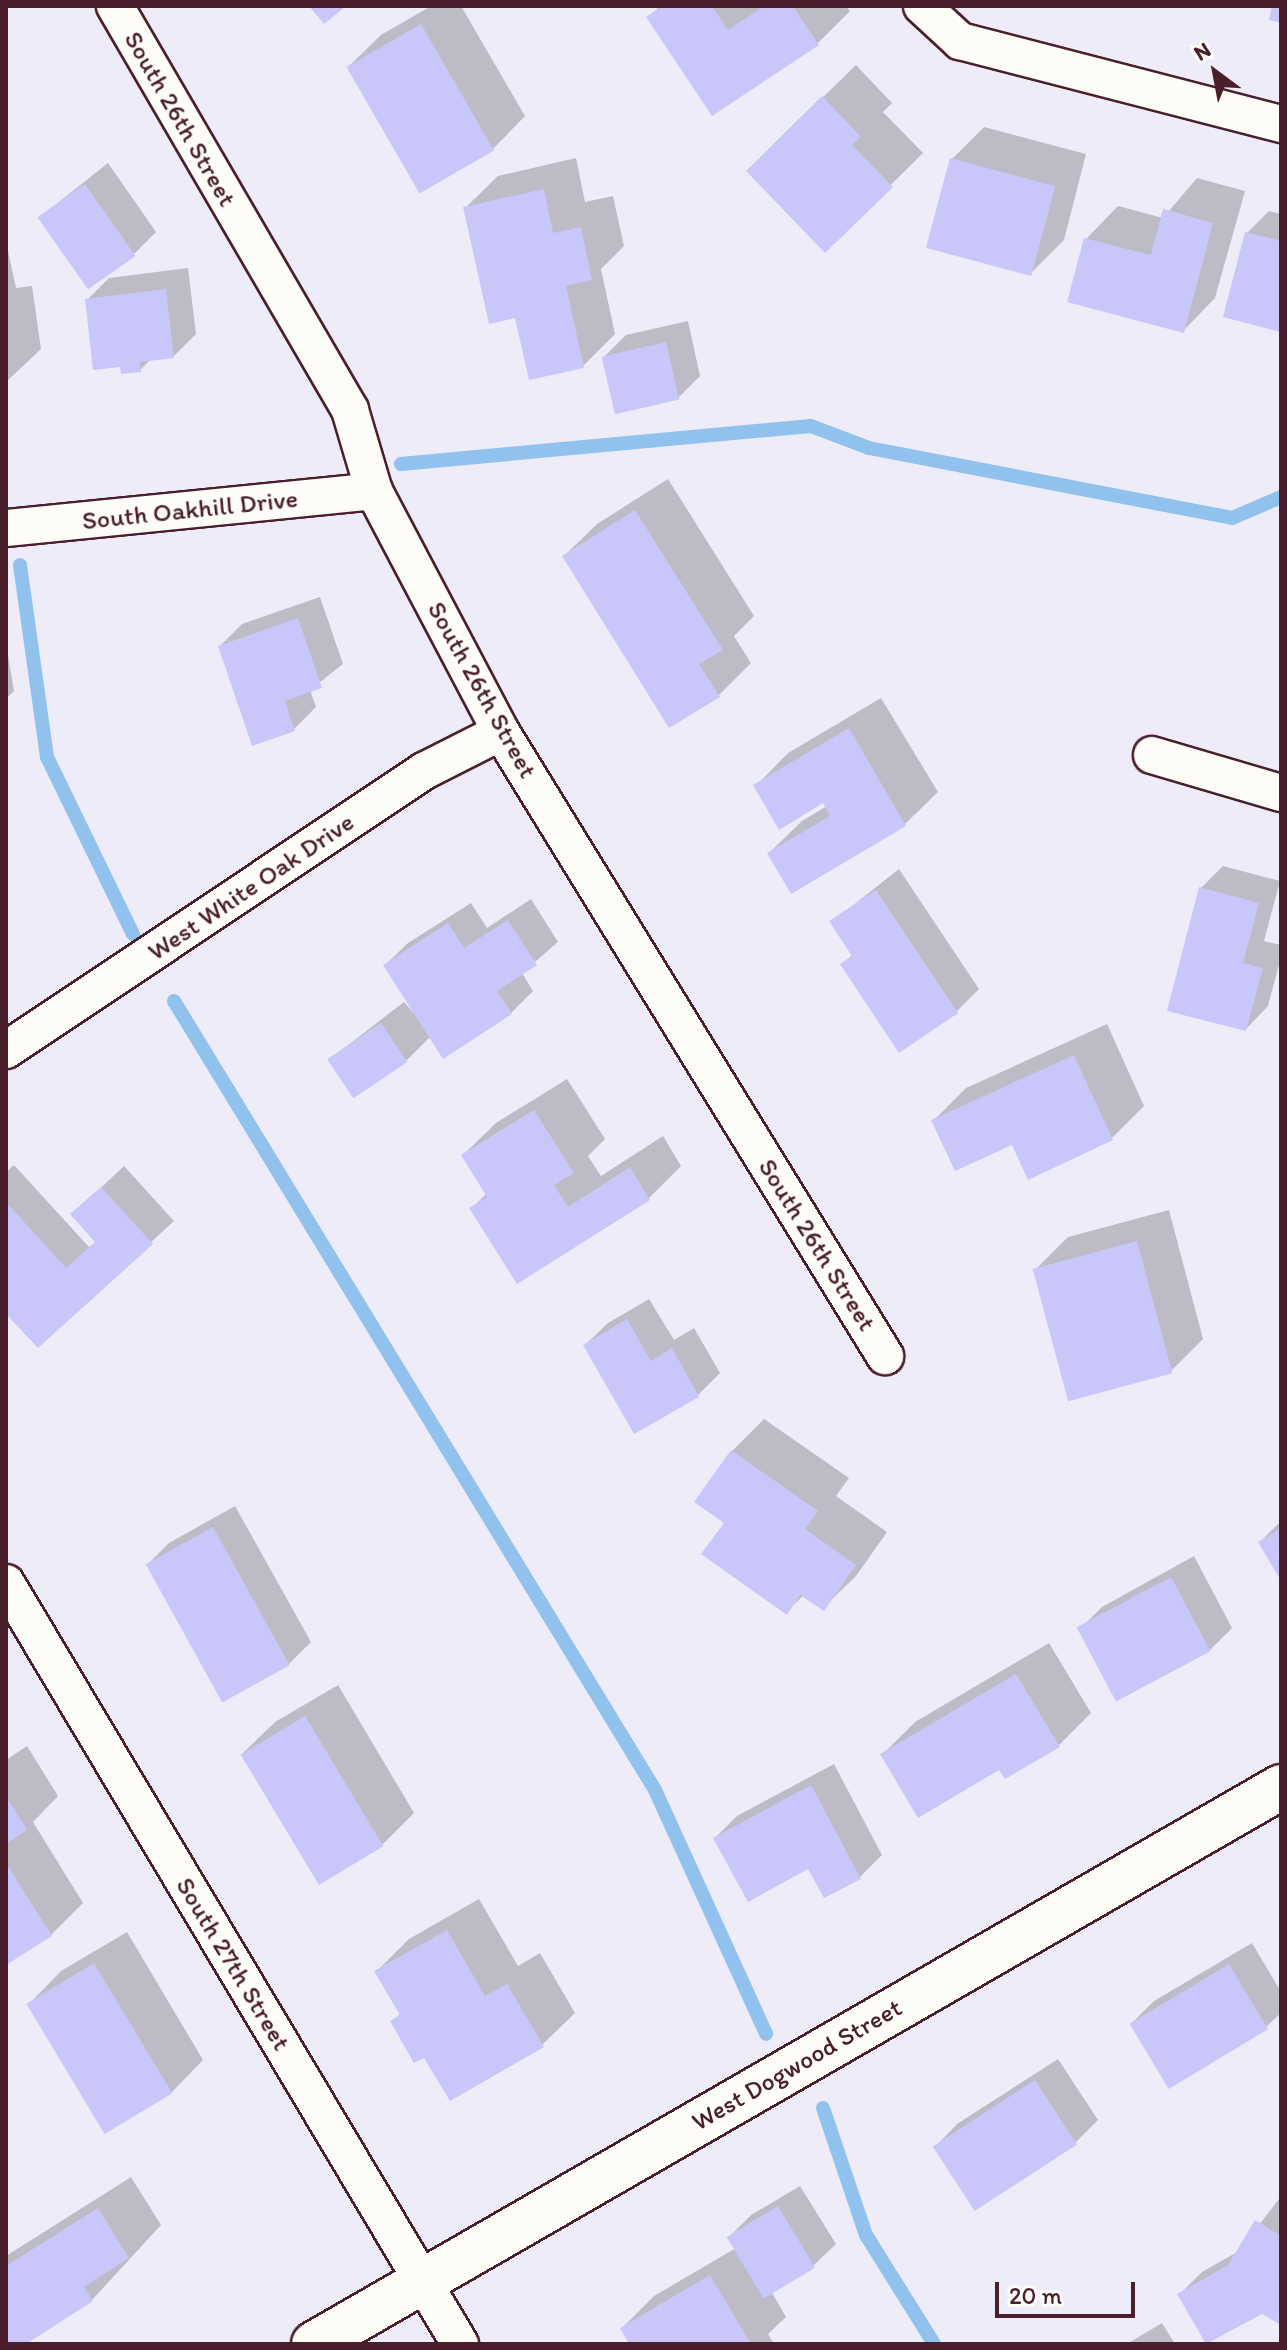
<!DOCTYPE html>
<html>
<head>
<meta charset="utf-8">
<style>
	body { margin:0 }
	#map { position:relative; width:1287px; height:2350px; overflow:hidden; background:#edecf8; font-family:Itim,sans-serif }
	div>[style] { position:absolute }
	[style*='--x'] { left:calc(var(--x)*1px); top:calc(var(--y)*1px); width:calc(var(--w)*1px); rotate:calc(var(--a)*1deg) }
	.shadow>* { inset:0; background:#0003 }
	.stream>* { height:14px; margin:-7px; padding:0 7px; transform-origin:7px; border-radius:7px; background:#91c2ed }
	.building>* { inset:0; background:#c9c6f9; transform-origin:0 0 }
	.roads { filter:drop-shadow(2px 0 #4a1f2b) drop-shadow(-2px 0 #4a1f2b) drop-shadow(0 2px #4a1f2b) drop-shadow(0 -2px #4a1f2b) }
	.street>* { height:36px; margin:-18px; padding:0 18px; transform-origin:18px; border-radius:18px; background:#fdfcf7 }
	.secondary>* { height:44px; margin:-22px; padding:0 22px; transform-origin:22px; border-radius:22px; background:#fdfcf7 }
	span { translate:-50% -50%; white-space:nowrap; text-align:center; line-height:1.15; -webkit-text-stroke:8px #fdfcf7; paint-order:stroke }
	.street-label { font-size:26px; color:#4a1f2b }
	.frame { position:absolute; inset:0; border:8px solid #4a1f2b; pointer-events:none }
	.north { position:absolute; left:1175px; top:32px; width:80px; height:80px; -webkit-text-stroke:6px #fdfcf7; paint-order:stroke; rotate:328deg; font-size:22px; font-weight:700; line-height:32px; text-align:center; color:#4a1f2b }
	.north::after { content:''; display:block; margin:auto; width:28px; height:36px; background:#4a1f2b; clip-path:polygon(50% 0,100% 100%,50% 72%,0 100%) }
	.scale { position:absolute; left:995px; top:2282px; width:140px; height:36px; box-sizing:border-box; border:4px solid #4a1f2b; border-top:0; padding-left:10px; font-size:24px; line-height:28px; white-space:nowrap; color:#4a1f2b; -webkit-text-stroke:6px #fdfcf7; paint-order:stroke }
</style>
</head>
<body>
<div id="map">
	<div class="shadow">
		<div style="clip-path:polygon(431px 6px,461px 6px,525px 116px,493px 149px,348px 67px,381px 35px)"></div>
		<div style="clip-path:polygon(660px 6px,846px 6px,850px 11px,818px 43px,712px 113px,649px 17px)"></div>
		<div style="clip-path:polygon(856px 65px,892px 103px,883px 112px,923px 153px,825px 250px,780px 139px)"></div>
		<div style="clip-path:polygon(984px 127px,1086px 154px,1064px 240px,1031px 273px,952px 159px)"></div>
		<div style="clip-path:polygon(576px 158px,585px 202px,613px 196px,624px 246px,601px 269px,615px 334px,583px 366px,517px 315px,465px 208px,498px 176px)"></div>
		<div style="clip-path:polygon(108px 163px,156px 232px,134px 254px,40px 217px)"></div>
		<div style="clip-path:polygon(1197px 178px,1245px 191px,1215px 298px,1183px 331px,1086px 239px,1118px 206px,1163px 218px)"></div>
		<div style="clip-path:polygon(1269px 211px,1281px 214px,1281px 330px,1247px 233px)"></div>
		<div style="clip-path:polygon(6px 241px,16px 288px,32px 286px,41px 349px,6px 382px)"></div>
		<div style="clip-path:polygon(188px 268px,196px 334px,174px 356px,151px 359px,140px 370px,87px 300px,109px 278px)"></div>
		<div style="clip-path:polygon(688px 321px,700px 376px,678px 398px,604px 357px,626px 335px)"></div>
		<div style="clip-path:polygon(668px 479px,754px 616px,734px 636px,751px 663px,719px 695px,564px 556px,597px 524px)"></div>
		<div style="clip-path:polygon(320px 597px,343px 664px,310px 690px,316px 707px,294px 729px,220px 646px,242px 624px)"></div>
		<div style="clip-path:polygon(6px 643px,14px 691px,6px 699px)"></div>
		<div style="clip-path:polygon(881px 698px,938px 792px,905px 824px,792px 892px,769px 853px,802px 821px,827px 806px,824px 801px,756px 786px,788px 753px)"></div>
		<div style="clip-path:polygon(1223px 866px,1280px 881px,1264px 941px,1281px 945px,1281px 957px,1268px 1006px,1246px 1029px,1201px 888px)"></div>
		<div style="clip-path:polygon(899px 869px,979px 989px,957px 1011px,843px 964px,853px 954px,832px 922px)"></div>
		<div style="clip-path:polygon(531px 899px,558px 942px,522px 973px,533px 991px,511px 1013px,431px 1036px,406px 1061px,330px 1059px,404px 1002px,425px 1026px,385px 965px,408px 943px,471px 903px,487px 928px)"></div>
		<div style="clip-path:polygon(1107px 1024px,1144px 1106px,1111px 1139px,1013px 1142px,934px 1120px,966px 1088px)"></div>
		<div style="clip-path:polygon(567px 1079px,605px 1139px,588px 1156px,601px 1176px,663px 1136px,681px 1166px,649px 1198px,518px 1281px,472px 1208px,487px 1193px,463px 1155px,496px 1123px)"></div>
		<div style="clip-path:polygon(14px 1165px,89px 1247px,97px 1241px,73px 1214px,124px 1166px,174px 1221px,38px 1346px,6px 1311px,6px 1172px)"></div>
		<div style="clip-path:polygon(1169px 1210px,1203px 1339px,1171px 1371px,1035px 1270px,1068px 1237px)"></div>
		<div style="clip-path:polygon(649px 1299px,674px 1340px,694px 1328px,720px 1373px,698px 1395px,635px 1432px,585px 1345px,608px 1323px)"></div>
		<div style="clip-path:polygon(764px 1419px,849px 1478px,836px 1496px,887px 1532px,856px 1576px,823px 1608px,804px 1595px,786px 1612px,726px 1523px,732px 1451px)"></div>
		<div style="clip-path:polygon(235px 1506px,311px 1642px,289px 1664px,147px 1565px,169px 1543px)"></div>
		<div style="clip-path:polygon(1281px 1521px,1281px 1577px,1260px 1542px)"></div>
		<div style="clip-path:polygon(1194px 1556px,1232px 1628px,1210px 1650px,1080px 1629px,1102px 1607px)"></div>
		<div style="clip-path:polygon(1049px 1643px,1091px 1713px,1058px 1746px,1000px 1767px,883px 1754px,915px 1722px)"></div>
		<div style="clip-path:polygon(338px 1685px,414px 1813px,382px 1845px,242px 1754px,275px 1722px)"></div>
		<div style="clip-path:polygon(27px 1746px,58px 1796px,33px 1822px,83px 1903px,51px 1935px,6px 1963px,6px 1760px)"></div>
		<div style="clip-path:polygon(834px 1764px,882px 1855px,860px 1877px,825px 1895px,809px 1866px,715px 1838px,737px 1816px)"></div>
		<div style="clip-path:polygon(479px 1899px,518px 1966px,540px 1953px,575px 2013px,542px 2045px,425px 2055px,392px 2022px,401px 2013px,377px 1971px,409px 1939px)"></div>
		<div style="clip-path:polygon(127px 1932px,203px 2060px,171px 2093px,29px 2004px,61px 1971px)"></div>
		<div style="clip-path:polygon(1252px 1943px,1281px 1992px,1281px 2013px,1266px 2027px,1132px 2023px,1154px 2001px)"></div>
		<div style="clip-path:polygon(1058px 2059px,1098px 2120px,1076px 2142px,935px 2147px,957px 2124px)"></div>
		<div style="clip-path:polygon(131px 2177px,161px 2225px,92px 2300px,22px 2344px,6px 2344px,6px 2256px)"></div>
		<div style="clip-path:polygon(800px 2186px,836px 2244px,813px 2266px,771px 2291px,786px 2317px,768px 2334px,774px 2344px,631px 2344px,622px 2328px,654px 2296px,736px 2248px,729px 2237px,751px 2215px)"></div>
		<div style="clip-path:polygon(1279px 2199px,1281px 2323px,1262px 2312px,1180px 2294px,1202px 2272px,1239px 2251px)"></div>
		<div style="clip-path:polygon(1162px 2323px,1175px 2344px,1127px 2344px)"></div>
	</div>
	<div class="stream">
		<div style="--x:401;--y:464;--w:412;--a:-5.3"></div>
		<div style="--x:811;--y:426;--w:62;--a:20.8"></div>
		<div style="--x:869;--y:448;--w:370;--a:10.9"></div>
		<div style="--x:1232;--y:518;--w:53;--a:-23.2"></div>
		<div style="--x:20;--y:565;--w:194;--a:82"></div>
		<div style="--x:47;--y:757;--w:197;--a:64.1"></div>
		<div style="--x:174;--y:1001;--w:924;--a:58.63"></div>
		<div style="--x:655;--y:1790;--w:268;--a:65.5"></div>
		<div style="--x:823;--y:2108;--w:134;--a:71.3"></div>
		<div style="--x:866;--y:2235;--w:128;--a:58"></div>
	</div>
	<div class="building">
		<div style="clip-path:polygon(309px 6px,346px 6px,324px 24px)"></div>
		<div style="clip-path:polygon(663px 6px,712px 6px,728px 30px,764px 6px,793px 6px,819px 45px,712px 116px,646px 17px)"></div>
		<div style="clip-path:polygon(1272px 6px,1281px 6px,1281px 23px,1269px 20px)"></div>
		<div style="left:421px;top:24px;width:146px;height:86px;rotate:60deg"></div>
		<div style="clip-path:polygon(822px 96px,861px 137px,852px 145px,893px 187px,825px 253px,746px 171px)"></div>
		<div style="left:950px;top:158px;width:109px;height:93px;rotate:15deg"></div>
		<div style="left:85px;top:184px;width:88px;height:58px;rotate:55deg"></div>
		<div style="clip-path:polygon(544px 189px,553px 233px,581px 227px,592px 280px,566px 286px,584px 368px,529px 380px,515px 318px,489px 324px,463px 207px)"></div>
		<div style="clip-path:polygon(1163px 209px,1213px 223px,1184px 333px,1067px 302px,1084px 238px,1151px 255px)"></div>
		<div style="clip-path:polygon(1245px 232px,1281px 241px,1281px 332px,1223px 317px)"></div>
		<div style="clip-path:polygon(166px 289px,174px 358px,140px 362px,141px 372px,121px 374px,120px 367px,93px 370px,85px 299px)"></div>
		<div style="left:666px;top:342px;width:59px;height:66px;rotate:77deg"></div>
		<div style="clip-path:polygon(635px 510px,723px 650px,699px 664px,720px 697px,669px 728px,562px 556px)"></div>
		<div style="clip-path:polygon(298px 618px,322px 688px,285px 701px,295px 731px,252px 746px,218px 646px)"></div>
		<div style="clip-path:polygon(849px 728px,906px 826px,791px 894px,767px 853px,830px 816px,823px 803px,779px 830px,753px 785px)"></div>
		<div style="clip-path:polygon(1199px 887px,1259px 903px,1243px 963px,1263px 968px,1246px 1031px,1167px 1011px)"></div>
		<div style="clip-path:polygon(876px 890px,958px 1013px,899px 1053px,840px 964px,852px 956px,829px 921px)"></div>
		<div style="clip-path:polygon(508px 920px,537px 965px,497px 991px,512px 1014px,443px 1059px,383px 965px,448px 923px,464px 948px)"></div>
		<div style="left:381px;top:1023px;width:47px;height:65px;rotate:56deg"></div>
		<div style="clip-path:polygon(1074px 1055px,1113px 1140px,1028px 1180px,1012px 1145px,955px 1171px,931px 1120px)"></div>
		<div style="clip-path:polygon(534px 1110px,574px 1173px,554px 1185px,568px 1207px,630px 1167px,650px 1200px,517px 1284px,469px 1208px,487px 1197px,461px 1155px)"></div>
		<div style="clip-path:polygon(101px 1187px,153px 1244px,38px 1348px,6px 1314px,6px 1202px,66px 1268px,95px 1242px,70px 1214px)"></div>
		<div style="left:1137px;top:1241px;width:137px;height:108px;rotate:75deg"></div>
		<div style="clip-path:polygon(627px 1319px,651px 1361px,672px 1348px,699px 1397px,634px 1434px,583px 1345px)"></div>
		<div style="clip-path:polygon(731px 1450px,818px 1511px,805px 1529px,856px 1565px,824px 1611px,800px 1595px,787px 1615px,701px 1554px,724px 1523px,694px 1502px)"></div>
		<div style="left:213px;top:1527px;width:158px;height:77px;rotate:61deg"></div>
		<div style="clip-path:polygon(1281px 1528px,1281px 1581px,1258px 1542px)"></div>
		<div style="left:1171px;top:1577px;width:84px;height:107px;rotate:62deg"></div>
		<div style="clip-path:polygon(1016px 1674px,1060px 1747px,1005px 1779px,999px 1770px,918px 1818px,880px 1754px)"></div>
		<div style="left:305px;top:1716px;width:152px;height:75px;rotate:59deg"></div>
		<div style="clip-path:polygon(811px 1785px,861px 1879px,824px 1898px,808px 1869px,748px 1902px,713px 1838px)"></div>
		<div style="clip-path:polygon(6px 1796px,27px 1830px,6px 1844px)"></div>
		<div style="clip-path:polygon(6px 1863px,52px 1936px,6px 1965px)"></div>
		<div style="clip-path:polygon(447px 1930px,485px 1996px,507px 1984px,544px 2047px,450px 2101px,424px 2058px,414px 2063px,390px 2021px,400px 2015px,374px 1971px)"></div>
		<div style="left:94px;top:1963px;width:152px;height:79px;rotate:59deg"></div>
		<div style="left:1229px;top:1964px;width:76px;height:116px;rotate:59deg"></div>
		<div style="left:1035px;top:2080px;width:77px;height:122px;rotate:57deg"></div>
		<div style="left:778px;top:2206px;width:72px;height:60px;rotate:59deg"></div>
		<div style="clip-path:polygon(98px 2208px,129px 2258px,84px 2287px,93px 2301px,26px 2344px,6px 2344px,6px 2266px)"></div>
		<div style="clip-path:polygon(1255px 2220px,1281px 2236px,1281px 2325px,1262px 2314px,1206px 2344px,1177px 2294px,1228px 2265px)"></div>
		<div style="clip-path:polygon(710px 2275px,751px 2344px,629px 2344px,620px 2328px)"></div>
	</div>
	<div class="roads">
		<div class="street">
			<div style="--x:115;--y:6;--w:467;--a:59.8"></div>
			<div style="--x:350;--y:410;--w:84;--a:73.5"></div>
			<div style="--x:374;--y:491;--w:272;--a:62.2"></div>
			<div style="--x:501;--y:732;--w:733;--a:58.39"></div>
			<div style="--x:922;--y:6;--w:52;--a:42.6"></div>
			<div style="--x:960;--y:41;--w:332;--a:14.5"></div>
			<div style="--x:6;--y:528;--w:370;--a:-5.7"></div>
			<div style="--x:1152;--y:755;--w:134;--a:16.4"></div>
			<div style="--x:6;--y:1050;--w:503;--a:-33.72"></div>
			<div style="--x:424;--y:771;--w:86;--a:-26.9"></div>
			<div style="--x:6;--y:1583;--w:886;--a:59.18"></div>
		</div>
		<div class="secondary">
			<div style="--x:314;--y:2344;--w:1116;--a:-29.94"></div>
		</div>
	</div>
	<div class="street-label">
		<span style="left:180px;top:119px;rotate:60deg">South 26th Street</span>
		<span style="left:190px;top:510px;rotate:-6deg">South Oakhill Drive</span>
		<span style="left:482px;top:690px;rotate:61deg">South 26th Street</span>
		<span style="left:251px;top:887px;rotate:-34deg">West White Oak Drive</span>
		<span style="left:817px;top:1245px;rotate:58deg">South 26th Street</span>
		<span style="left:233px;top:1964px;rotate:59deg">South 27th Street</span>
		<span style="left:797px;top:2065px;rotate:-30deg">West Dogwood Street</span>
	</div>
	<div class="frame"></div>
	<div class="north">N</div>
	<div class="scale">20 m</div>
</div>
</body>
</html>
